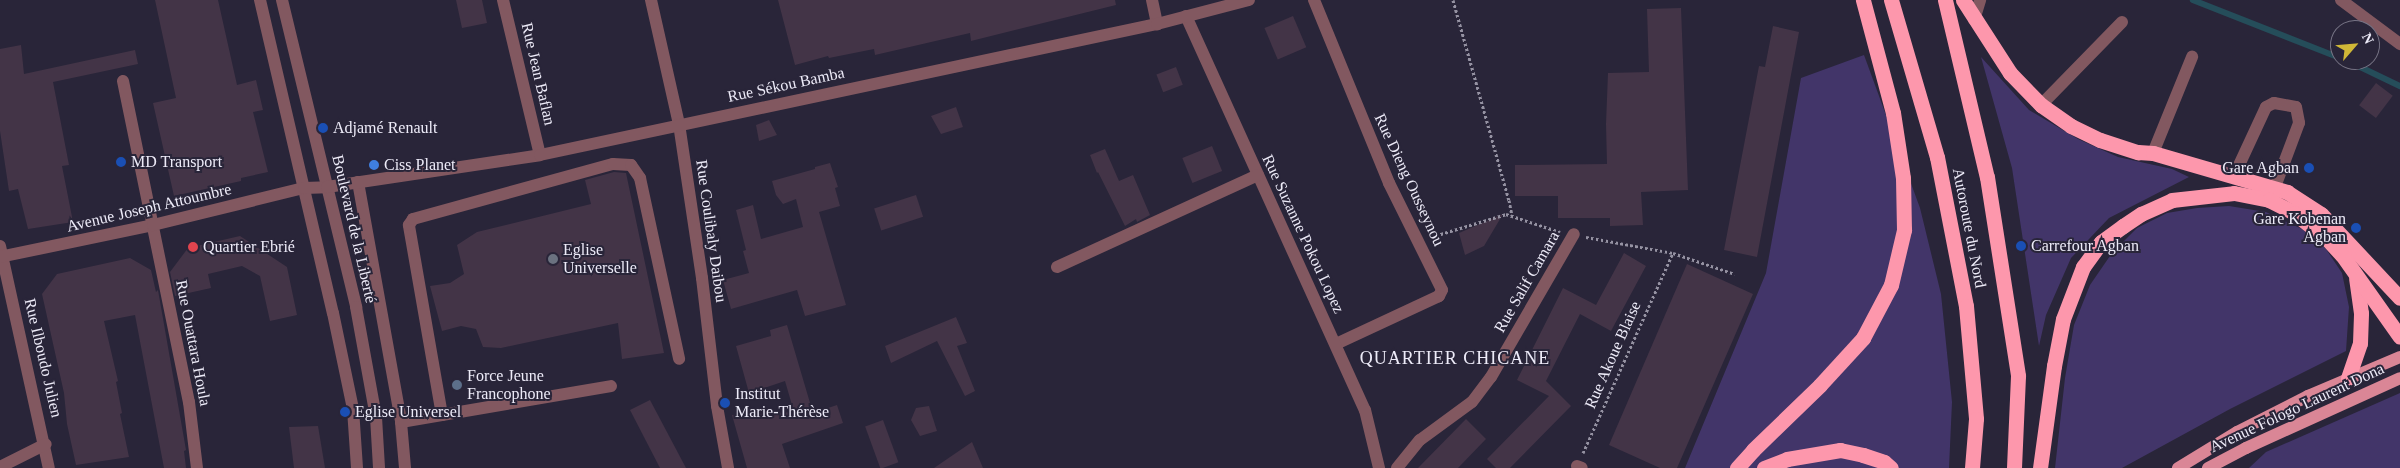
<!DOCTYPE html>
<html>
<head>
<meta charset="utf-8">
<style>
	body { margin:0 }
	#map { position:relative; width:2400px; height:468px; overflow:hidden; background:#292539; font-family:Georgia,serif }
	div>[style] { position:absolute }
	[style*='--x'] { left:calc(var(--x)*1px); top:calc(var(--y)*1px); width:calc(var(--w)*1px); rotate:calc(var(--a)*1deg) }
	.green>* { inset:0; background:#423569 }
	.stream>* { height:5.5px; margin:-2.75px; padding:0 2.75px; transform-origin:2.75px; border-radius:2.75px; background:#254d5a }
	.building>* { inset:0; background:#433447; transform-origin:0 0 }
	.path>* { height:3px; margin-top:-1.5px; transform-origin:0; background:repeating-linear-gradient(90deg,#9592a2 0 2.5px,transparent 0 5px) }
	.minor>* { height:12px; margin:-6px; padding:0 6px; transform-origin:6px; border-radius:6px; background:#825860 }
	.major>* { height:12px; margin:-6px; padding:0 6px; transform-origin:6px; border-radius:6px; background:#da8696 }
	.highway>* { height:15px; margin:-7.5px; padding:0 7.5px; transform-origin:7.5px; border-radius:7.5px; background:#fd97ac }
	.dots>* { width:14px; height:14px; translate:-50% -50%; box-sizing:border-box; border:2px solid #292539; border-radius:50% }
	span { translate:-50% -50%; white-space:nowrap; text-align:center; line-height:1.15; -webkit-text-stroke:4px #292539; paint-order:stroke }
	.street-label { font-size:16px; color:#edebf8 }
	.poi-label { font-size:16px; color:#edebf8 }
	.left { translate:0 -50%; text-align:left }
	.right { translate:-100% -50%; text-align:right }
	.neighbourhood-label { font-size:18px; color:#edebf8; letter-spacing:1px }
	.north { position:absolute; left:2330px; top:20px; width:50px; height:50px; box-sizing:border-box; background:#292539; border:1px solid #777485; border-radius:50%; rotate:63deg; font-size:14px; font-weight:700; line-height:20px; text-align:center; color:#edebf8 }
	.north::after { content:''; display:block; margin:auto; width:18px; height:22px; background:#d0b837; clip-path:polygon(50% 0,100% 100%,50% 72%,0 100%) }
</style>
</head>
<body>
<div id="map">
	<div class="green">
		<div style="clip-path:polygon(1864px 55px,1920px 208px,1941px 294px,1952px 402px,1949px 468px,1685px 468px,1766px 273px,1801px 78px)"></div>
		<div style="clip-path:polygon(1981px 57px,2029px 110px,2078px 139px,2118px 157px,2172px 169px,2189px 177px,2109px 218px,2071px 258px,2046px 315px,2039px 346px,2012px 168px)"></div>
		<div style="clip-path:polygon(2229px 206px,2266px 212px,2302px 229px,2326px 249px,2342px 273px,2349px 307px,2346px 351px,2230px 409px,2122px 468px,2055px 468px,2065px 378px,2074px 325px,2090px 285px,2112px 253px,2137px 228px,2167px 213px,2197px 208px)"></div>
		<div style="clip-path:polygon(2400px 393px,2400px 468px,2249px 468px,2266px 452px)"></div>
	</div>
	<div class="stream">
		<div style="--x:2193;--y:0;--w:158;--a:21.5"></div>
		<div style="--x:2346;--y:60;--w:60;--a:25.7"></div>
	</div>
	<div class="building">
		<div style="clip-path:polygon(155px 0,218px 0,237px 85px,256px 80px,263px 110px,253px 112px,268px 172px,241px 178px,241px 181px,174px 196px,153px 103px,176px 98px)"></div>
		<div style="clip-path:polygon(456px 0,482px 0,487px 23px,462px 28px)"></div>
		<div style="clip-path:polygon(778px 0,1115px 0,1116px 5px,971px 41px,970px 33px,875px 55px,874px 49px,829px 58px,828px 56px,795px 65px)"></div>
		<div style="clip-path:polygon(1681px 8px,1688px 190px,1641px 192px,1643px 225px,1610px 226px,1610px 218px,1558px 218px,1558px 196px,1515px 196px,1515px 165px,1607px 164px,1606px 124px,1608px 73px,1649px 72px,1647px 9px)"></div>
		<div style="left:1293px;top:16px;width:34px;height:31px;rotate:67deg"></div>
		<div style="clip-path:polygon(1773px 26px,1799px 32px,1757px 257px,1724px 250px,1759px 66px,1765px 67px)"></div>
		<div style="clip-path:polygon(21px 45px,24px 74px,135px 50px,138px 64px,53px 82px,69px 165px,62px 166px,73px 222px,28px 229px,18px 189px,9px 191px,0 131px,0 49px)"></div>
		<div style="left:1176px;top:67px;width:19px;height:21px;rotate:69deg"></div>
		<div style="left:2376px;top:83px;width:21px;height:28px;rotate:37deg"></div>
		<div style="clip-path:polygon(956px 107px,963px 127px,941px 134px,931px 116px)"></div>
		<div style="clip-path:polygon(769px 120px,777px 135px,759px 141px,756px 125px)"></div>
		<div style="left:1212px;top:146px;width:27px;height:32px;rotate:68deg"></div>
		<div style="clip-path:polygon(1105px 149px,1119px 181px,1133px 175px,1150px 215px,1137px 222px,1136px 219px,1125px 226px,1098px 172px,1097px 173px,1090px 155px)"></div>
		<div style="clip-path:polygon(830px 163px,838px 187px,835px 188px,840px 206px,819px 212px,846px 305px,805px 316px,797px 290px,731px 309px,723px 280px,749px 273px,743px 251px,746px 250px,736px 210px,753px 205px,761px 239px,803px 227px,796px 199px,783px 204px,776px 195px,772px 181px,815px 169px,815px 167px)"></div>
		<div style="clip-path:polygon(614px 172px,626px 173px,664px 353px,622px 359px,618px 323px,501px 348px,483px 347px,476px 329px,461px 326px,442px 331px,430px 286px,450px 283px,464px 274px,457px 245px,477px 232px,591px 204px,585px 180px)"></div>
		<div style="left:916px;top:195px;width:23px;height:44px;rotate:72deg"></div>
		<div style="clip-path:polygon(1503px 214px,1484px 246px,1465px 255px,1459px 233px)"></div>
		<div style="clip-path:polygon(240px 236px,287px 267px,297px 315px,270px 321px,260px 276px,242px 266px,208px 274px,211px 288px,175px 296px,170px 272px,188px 248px)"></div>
		<div style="clip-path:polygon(1624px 253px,1646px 266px,1611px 331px,1580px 314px,1546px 381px,1571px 406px,1510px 468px,1496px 468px,1487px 459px,1549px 396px,1517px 380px,1563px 288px,1596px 305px)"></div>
		<div style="clip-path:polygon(130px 258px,151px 270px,156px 292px,158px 290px,186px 450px,184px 451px,186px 468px,164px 468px,135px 315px,104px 321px,118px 381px,116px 382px,122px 413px,120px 414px,129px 457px,76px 465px,67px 424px,64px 393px,42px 294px,57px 274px)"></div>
		<div style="clip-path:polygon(1687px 264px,1753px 294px,1677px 468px,1660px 468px,1609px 445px)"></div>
		<div style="clip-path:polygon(956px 317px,967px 343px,957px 346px,975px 391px,965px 396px,937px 341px,891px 363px,885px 346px)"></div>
		<div style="clip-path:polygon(787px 325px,813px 413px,837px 405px,843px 423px,782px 444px,790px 468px,747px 468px,732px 415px,794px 412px,785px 381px,749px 393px,736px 346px,771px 336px,770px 330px)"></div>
		<div style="clip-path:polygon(650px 400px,686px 468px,660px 468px,630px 410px)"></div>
		<div style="clip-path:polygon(929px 406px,937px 431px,920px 436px,911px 420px,916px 408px)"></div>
		<div style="clip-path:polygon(1466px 419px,1486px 439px,1458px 468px,1418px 468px)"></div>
		<div style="left:883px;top:420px;width:45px;height:19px;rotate:70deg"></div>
		<div style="clip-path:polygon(318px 426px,325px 468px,294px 468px,289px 427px)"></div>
		<div style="clip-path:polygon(972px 442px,983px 468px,934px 468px)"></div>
	</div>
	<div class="path">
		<div style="--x:1453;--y:0;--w:208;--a:74.4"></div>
		<div style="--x:1509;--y:200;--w:16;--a:79"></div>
		<div style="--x:1431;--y:237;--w:78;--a:-17"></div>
		<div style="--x:1506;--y:214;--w:57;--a:18.4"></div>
		<div style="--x:1586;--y:237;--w:88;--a:10.4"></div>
		<div style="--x:1673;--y:253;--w:65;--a:18.7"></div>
		<div style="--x:1583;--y:453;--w:219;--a:-65.8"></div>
	</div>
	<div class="minor">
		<div style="--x:260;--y:0;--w:321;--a:76.9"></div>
		<div style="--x:333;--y:313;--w:98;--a:78.2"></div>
		<div style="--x:353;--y:409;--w:59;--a:86.1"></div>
		<div style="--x:282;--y:0;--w:316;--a:76.4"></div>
		<div style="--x:356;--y:307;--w:112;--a:79.7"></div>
		<div style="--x:376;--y:417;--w:51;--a:86.6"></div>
		<div style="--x:503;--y:0;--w:159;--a:76.6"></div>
		<div style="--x:651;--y:0;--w:127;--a:77.3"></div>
		<div style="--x:679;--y:124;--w:156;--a:81.5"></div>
		<div style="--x:702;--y:278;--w:129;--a:83.3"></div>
		<div style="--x:717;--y:406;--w:63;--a:79.9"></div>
		<div style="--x:1152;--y:0;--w:25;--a:78"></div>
		<div style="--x:1314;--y:0;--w:198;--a:67.7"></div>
		<div style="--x:1389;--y:183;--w:119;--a:63.6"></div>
		<div style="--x:1442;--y:290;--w:7;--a:117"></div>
		<div style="--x:1439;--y:296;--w:114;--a:155"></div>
		<div style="--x:2341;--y:0;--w:74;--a:36.7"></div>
		<div style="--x:1186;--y:16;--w:433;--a:65.6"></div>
		<div style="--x:1365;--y:410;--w:60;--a:76.4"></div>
		<div style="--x:1974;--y:20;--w:21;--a:-73"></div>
		<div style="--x:123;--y:81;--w:328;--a:78.4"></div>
		<div style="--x:189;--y:402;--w:66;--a:83.1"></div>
		<div style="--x:2041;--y:105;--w:116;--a:-45.7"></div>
		<div style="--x:2153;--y:153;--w:104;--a:-67.9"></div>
		<div style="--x:2234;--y:176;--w:76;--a:-65.1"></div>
		<div style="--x:2266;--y:107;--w:9;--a:-27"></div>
		<div style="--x:2274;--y:103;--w:22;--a:10"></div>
		<div style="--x:2296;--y:107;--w:16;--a:79"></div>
		<div style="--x:2299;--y:123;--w:68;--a:110.6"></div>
		<div style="--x:358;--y:182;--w:244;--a:79.8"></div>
		<div style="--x:401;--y:422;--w:46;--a:85"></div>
		<div style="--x:0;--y:246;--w:227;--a:77.6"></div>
		<div style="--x:0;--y:257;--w:156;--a:-11.8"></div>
		<div style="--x:153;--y:225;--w:155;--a:-13.8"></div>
		<div style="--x:304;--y:188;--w:23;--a:-2"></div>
		<div style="--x:327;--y:187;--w:215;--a:-8.5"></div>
		<div style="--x:540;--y:155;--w:631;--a:-11.99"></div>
		<div style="--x:1157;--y:24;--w:95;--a:-14.6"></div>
		<div style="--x:1057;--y:267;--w:221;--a:-24.6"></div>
		<div style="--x:442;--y:415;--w:193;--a:-99.9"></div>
		<div style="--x:409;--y:225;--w:7;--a:-56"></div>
		<div style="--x:413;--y:219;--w:207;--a:-15.4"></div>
		<div style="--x:613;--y:164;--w:18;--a:3"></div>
		<div style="--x:631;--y:165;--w:16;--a:55"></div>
		<div style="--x:640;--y:178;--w:185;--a:77.8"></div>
		<div style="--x:401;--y:422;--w:213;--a:-9.7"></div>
		<div style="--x:1577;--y:466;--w:5;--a:22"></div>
		<div style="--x:0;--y:467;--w:51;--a:-26.6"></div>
		<div style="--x:1397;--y:468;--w:36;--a:-51"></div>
		<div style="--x:1420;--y:440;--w:64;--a:-36.2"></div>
		<div style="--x:1472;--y:402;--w:31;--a:-53"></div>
		<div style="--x:1491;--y:377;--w:165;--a:-59.9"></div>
	</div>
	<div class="major">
		<div style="--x:2178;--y:468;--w:69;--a:-31.4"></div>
		<div style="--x:2237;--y:432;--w:80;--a:-26.9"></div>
		<div style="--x:2308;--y:396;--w:100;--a:-23"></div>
		<div style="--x:2208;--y:468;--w:43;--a:-27.8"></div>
		<div style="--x:2246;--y:448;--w:169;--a:-24.4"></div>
	</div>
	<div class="highway">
		<div style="--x:1891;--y:0;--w:164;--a:73.7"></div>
		<div style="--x:1937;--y:157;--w:152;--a:79"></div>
		<div style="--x:1966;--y:306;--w:113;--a:84.9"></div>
		<div style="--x:1976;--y:419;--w:49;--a:94.7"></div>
		<div style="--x:1945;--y:0;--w:182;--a:76.7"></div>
		<div style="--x:1987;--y:177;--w:201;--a:81.1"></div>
		<div style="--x:2018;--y:376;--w:92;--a:92.5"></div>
		<div style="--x:1963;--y:0;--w:87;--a:57.2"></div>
		<div style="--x:2010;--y:73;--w:45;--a:45.9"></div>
		<div style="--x:2041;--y:105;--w:37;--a:35"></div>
		<div style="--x:2071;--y:126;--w:32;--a:26"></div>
		<div style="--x:2100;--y:140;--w:40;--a:18"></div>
		<div style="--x:2138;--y:152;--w:15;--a:4"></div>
		<div style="--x:2153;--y:153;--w:140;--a:16.2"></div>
		<div style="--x:2287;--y:192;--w:40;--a:32.9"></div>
		<div style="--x:2321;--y:214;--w:115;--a:46.8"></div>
		<div style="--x:2348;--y:378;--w:37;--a:-71"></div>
		<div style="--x:2360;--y:343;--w:30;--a:-88"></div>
		<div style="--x:2361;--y:313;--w:35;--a:-98"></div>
		<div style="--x:1737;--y:468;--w:24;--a:-48"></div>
		<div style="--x:1753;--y:450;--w:93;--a:-44.1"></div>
		<div style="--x:1820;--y:385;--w:64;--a:-47.5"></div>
		<div style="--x:1863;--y:338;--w:60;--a:-62.2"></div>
		<div style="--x:1891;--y:285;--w:57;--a:-76.7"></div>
		<div style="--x:1904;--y:230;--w:52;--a:-91.1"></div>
		<div style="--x:1903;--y:178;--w:66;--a:-98.7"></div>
		<div style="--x:1893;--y:113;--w:117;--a:-104.9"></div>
		<div style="--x:1764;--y:468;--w:25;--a:-21"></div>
		<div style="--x:1787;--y:459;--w:54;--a:-9.6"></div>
		<div style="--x:1840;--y:450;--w:24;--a:12"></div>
		<div style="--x:1863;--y:455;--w:22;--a:18"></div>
		<div style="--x:1884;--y:462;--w:9;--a:41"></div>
		<div style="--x:2040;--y:468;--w:103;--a:-82.2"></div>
		<div style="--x:2054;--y:366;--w:48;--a:-79.2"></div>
		<div style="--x:2063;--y:319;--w:56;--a:-69"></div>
		<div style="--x:2083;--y:267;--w:31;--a:-54"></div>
		<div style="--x:2101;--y:242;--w:27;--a:-36"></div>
		<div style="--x:2123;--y:226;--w:22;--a:-34"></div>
		<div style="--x:2141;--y:214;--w:34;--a:-24"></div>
		<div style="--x:2172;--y:200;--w:62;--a:-6.4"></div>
		<div style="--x:2234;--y:193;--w:36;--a:11"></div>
		<div style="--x:2269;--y:200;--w:28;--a:27"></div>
		<div style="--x:2294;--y:213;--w:41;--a:38"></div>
		<div style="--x:2326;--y:238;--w:23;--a:47"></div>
		<div style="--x:2342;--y:255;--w:100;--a:54.7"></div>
	</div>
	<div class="dots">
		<div style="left:323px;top:128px;background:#1a4fb4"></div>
		<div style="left:121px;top:162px;background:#1a4fb4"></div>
		<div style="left:374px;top:165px;background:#3f7fe0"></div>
		<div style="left:2309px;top:168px;background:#1a4fb4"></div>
		<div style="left:2356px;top:228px;background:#1a4fb4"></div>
		<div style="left:2021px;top:246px;background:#1a4fb4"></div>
		<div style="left:193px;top:247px;background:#e0444e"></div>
		<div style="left:553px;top:259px;background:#6b7280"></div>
		<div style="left:457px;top:385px;background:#5c6f8a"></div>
		<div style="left:725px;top:403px;background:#1a4fb4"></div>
		<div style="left:345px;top:412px;background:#1a4fb4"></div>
	</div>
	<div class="street-label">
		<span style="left:538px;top:74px;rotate:77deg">Rue Jean Baflan</span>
		<span style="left:786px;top:85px;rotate:-12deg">Rue Sékou Bamba</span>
		<span style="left:1409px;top:180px;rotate:65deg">Rue Dieng Ousseynou</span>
		<span style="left:149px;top:208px;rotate:-13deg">Avenue Joseph Attoumbre</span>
		<span style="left:1969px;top:228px;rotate:79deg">Autoroute du Nord</span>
		<span style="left:354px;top:229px;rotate:77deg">Boulevard de la Liberté</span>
		<span style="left:711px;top:231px;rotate:82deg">Rue Coulibaly Daibou</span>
		<span style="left:1303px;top:234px;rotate:65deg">Rue Suzanne Pokou Lopez</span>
		<span style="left:1527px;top:282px;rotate:-60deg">Rue Salif Camara</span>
		<span style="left:193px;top:343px;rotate:79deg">Rue Ouattara Houla</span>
		<span style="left:1613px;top:355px;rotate:-66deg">Rue Akoue Blaise</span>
		<span style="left:43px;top:358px;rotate:77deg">Rue Ilboudo Julien</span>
		<span style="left:2297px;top:408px;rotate:-25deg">Avenue Fologo Laurent Dona</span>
	</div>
	<div class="poi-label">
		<span class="left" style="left:333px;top:128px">Adjamé Renault</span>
		<span class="left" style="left:131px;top:162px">MD Transport</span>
		<span class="left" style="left:384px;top:165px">Ciss Planet</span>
		<span class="right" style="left:2299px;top:168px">Gare Agban</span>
		<span class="right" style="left:2346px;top:228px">Gare Kobenan<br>Agban</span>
		<span class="left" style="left:2031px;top:246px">Carrefour Agban</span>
		<span class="left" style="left:203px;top:247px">Quartier Ebrié</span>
		<span class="left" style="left:563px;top:259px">Eglise<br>Universelle</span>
		<span class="left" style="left:467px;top:385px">Force Jeune<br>Francophone</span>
		<span class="left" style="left:735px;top:403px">Institut<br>Marie-Thérèse</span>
		<span class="left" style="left:355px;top:412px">Eglise Universel</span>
	</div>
	<div class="neighbourhood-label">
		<span style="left:1455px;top:358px">QUARTIER CHICANE</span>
	</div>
	<div class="north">N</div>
</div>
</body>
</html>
